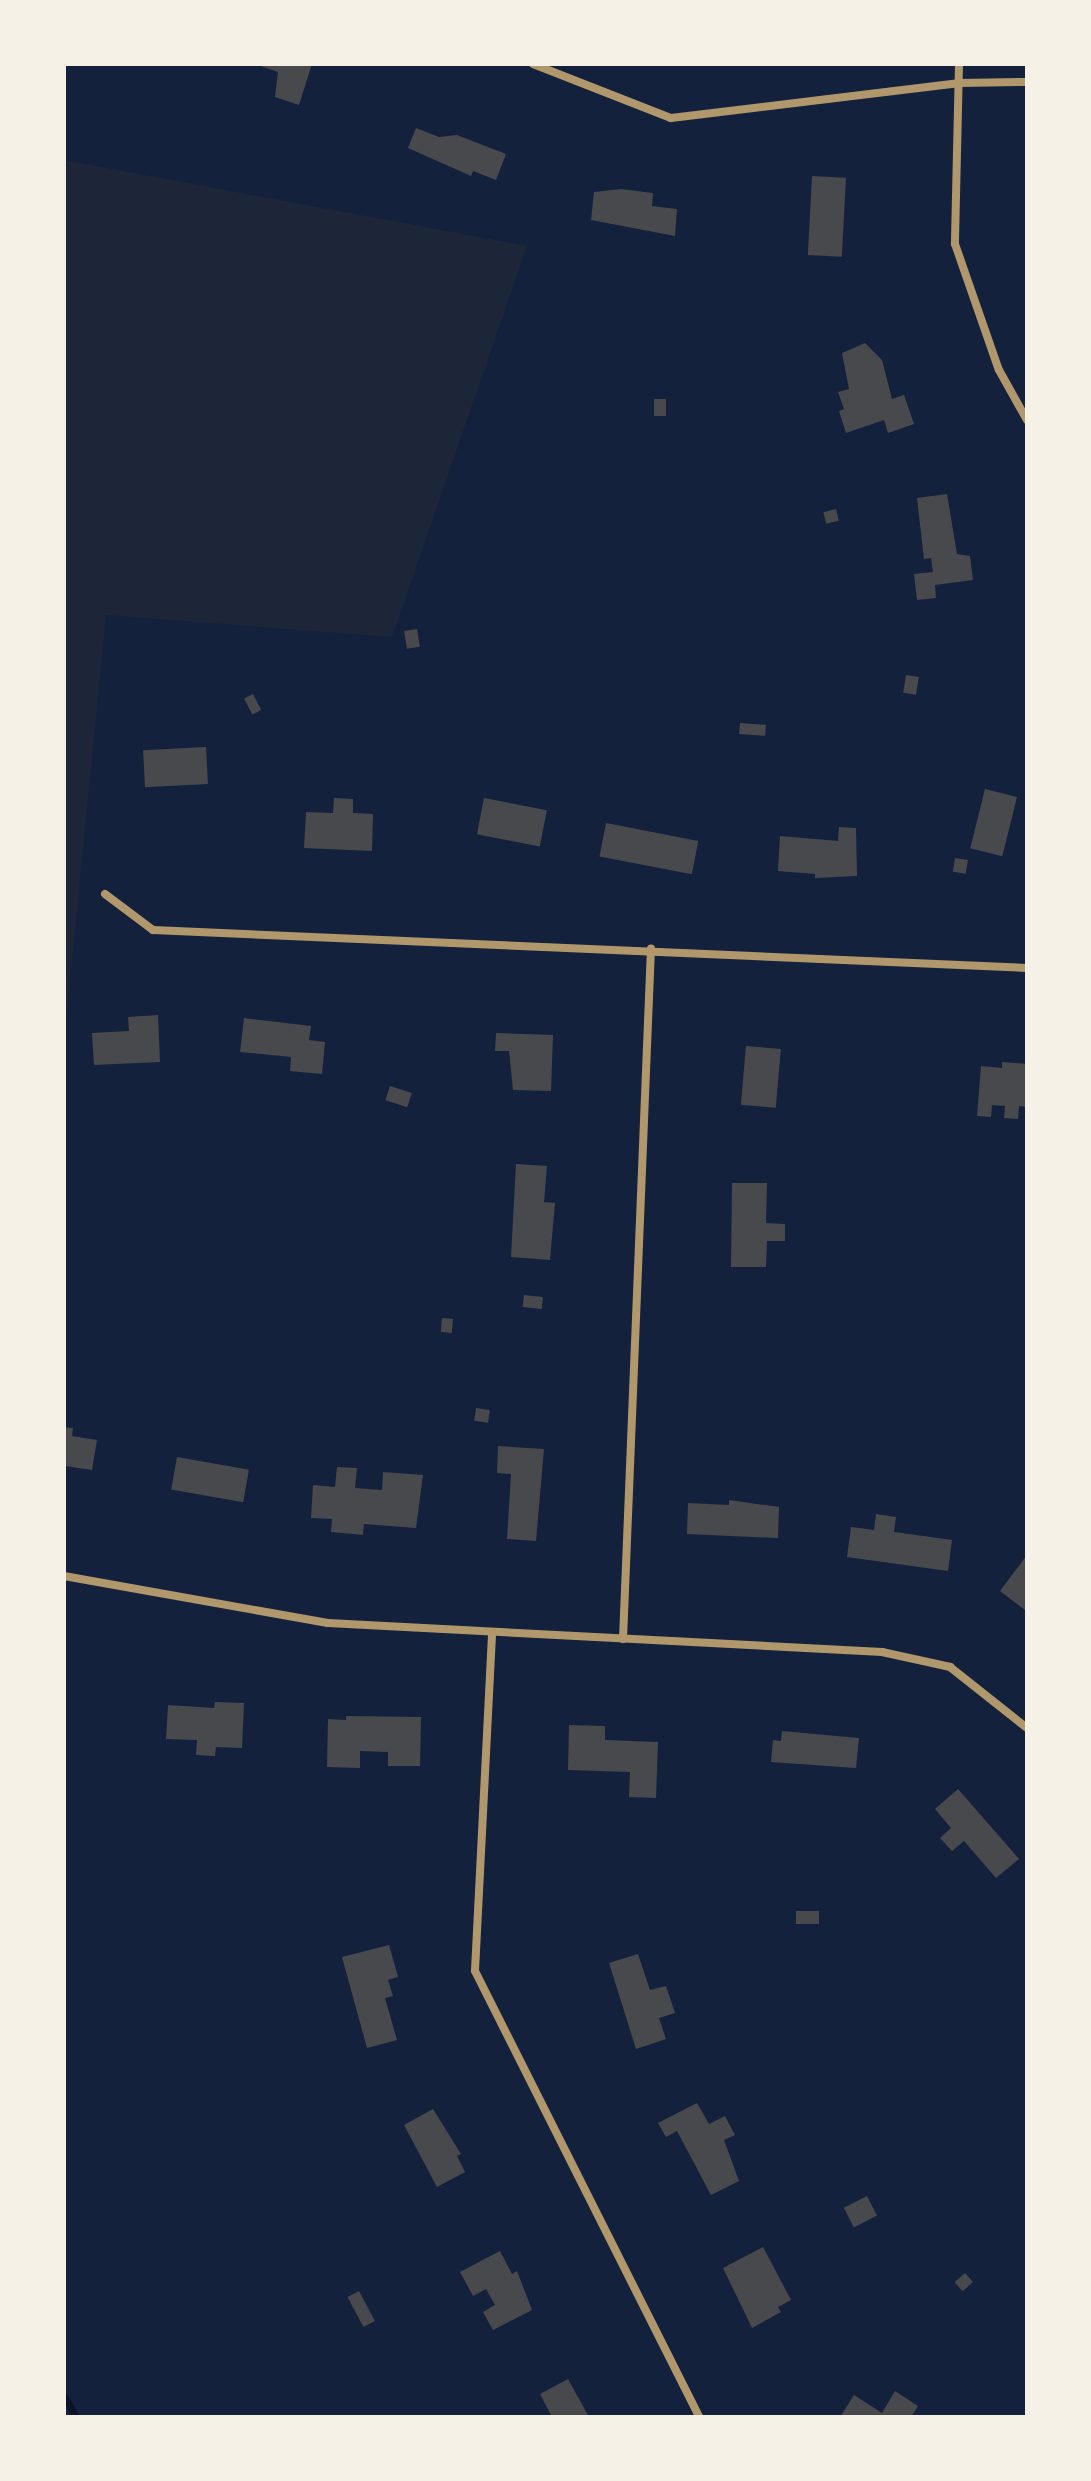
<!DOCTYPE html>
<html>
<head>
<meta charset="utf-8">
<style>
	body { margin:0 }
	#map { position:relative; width:1091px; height:2481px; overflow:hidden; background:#14213d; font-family:"Noto Serif",serif }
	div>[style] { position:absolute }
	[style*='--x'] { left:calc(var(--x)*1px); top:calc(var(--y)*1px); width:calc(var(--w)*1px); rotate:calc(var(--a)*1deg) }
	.green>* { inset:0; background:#1d2539 }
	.stream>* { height:7px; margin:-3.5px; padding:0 3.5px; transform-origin:3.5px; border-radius:3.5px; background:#0b132b }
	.building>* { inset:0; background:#48494c; transform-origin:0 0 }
	.minor>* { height:8px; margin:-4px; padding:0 4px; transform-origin:4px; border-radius:4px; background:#b1986c }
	span { translate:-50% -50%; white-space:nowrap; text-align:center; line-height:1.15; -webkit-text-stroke:6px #f6f1e7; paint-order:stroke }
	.frame { position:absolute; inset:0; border:66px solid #f6f1e7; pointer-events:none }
</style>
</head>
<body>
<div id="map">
	<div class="green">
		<div style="clip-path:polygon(64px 160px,527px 246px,392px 637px,106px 615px,64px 1041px)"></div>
	</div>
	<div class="stream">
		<div style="--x:64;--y:2396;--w:24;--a:60"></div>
	</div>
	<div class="building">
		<div style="clip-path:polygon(255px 64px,312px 64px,299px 105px,275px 97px,278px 72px)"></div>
		<div style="clip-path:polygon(416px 128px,439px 137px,457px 135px,506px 154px,496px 180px,473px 171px,471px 176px,408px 148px)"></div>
		<div style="left:812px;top:176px;width:34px;height:79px;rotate:3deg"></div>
		<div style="clip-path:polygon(621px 189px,653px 193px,652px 206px,677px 209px,675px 236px,591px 220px,594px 192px)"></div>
		<div style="clip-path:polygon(865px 343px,882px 360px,892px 399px,904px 395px,914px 424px,888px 433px,884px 420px,846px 433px,839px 411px,844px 409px,838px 392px,849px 389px,842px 353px)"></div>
		<div style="left:654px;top:399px;width:12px;height:17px"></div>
		<div style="clip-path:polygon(947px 494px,957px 554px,970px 556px,973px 580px,935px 585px,936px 598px,917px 600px,914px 574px,933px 572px,931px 558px,924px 559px,917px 498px)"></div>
		<div style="left:836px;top:509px;width:12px;height:13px;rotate:76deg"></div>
		<div style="left:417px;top:629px;width:18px;height:13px;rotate:81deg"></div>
		<div style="left:906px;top:675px;width:13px;height:18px;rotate:9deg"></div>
		<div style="left:253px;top:694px;width:18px;height:10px;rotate:63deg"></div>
		<div style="left:740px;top:723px;width:26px;height:11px;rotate:4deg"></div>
		<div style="left:206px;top:747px;width:37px;height:63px;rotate:87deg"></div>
		<div style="left:985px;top:789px;width:33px;height:61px;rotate:14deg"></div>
		<div style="clip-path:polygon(334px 798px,353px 799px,353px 813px,373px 814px,372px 851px,304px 848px,306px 812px,333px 813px)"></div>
		<div style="left:484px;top:798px;width:64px;height:37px;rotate:11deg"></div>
		<div style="left:606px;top:823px;width:94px;height:34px;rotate:11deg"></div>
		<div style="clip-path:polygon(839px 827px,856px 828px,857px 876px,815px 878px,815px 874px,778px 871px,780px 836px,838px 841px)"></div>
		<div style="left:955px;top:858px;width:13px;height:14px;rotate:9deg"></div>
		<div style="clip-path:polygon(158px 1015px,160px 1062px,94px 1065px,92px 1033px,129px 1031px,128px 1017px)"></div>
		<div style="clip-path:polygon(244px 1018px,311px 1026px,309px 1040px,325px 1042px,322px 1074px,290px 1071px,291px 1057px,240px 1052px)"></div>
		<div style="clip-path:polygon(496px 1033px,553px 1035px,551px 1091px,513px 1090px,509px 1051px,495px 1051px)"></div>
		<div style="left:746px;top:1046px;width:35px;height:59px;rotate:5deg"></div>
		<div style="clip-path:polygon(1002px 1062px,1027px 1064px,1027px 1107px,1019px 1106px,1018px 1119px,1004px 1118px,1005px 1106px,992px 1105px,991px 1117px,977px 1116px,981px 1066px,1002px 1068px)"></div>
		<div style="left:390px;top:1086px;width:23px;height:15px;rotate:18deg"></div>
		<div style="clip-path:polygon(516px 1164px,547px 1166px,544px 1202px,555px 1203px,550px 1260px,511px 1257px)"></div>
		<div style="clip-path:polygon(732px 1183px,767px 1183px,766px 1223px,785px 1224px,785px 1241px,767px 1241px,766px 1267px,731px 1267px)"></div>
		<div style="left:524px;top:1295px;width:19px;height:12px;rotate:6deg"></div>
		<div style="left:442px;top:1318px;width:11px;height:14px;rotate:5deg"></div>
		<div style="left:476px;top:1408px;width:14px;height:13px;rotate:8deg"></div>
		<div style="clip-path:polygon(64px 1427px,73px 1428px,72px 1436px,97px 1440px,92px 1470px,65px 1466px)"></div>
		<div style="clip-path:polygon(498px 1446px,544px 1449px,536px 1541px,507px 1539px,511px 1474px,497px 1473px)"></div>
		<div style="left:177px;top:1457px;width:73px;height:33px;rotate:10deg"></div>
		<div style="clip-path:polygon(337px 1467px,357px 1468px,355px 1488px,382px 1490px,383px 1472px,423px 1475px,416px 1528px,364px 1524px,363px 1535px,331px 1532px,332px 1519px,311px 1518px,313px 1485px,335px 1487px)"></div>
		<div style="clip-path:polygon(729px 1500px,779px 1507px,778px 1538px,687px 1534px,688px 1503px,729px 1505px)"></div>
		<div style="clip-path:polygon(876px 1514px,896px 1517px,894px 1532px,952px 1540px,948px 1571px,847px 1557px,851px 1527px,874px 1530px)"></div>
		<div style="clip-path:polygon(1027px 1555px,1027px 1607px,1025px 1610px,1000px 1591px)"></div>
		<div style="clip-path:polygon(215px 1702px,244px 1703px,242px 1748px,216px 1747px,215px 1756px,196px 1755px,197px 1740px,166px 1739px,168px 1705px,214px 1708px)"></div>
		<div style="clip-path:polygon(346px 1716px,421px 1717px,420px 1766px,388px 1766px,388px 1752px,360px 1751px,360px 1768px,327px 1767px,328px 1719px,346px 1720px)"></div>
		<div style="clip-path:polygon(569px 1725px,605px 1726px,605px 1740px,658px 1742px,656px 1798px,629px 1797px,630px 1772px,568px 1770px)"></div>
		<div style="clip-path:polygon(782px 1731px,859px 1738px,856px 1768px,771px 1762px,773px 1740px,781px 1741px)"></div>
		<div style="clip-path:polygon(958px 1789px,1019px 1859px,996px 1878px,964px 1841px,952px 1851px,940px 1838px,951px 1828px,935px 1809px)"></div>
		<div style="left:796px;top:1911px;width:23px;height:13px"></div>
		<div style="clip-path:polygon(389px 1945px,398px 1977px,388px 1980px,393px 1996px,385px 1998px,397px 2040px,367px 2048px,342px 1957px)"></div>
		<div style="clip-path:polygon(638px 1954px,650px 1990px,666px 1986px,675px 2013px,659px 2018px,666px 2039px,636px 2049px,609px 1963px)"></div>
		<div style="clip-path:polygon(697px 2103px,709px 2124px,725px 2116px,735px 2135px,724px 2140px,739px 2181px,711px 2195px,677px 2131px,666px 2137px,658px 2123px)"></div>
		<div style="clip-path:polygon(433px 2109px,461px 2154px,457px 2156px,465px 2172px,437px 2187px,404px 2125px)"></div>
		<div style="left:867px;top:2196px;width:22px;height:26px;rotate:63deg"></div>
		<div style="clip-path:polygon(763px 2247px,791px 2300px,778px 2307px,781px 2312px,752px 2328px,723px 2268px)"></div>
		<div style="clip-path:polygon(500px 2251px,512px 2274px,517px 2271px,532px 2310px,493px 2330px,483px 2312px,495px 2305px,486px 2289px,473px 2296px,460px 2272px)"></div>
		<div style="left:965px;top:2273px;width:12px;height:14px;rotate:48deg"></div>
		<div style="left:359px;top:2291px;width:34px;height:13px;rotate:62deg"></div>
		<div style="clip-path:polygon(568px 2379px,589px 2417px,552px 2417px,540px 2394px)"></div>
		<div style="clip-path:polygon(895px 2391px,918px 2406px,911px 2417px,840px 2417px,854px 2395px,882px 2413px)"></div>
	</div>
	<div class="minor">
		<div style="--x:533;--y:64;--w:148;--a:21.4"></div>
		<div style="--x:671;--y:118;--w:291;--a:-6.9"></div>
		<div style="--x:960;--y:83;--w:67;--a:-0.9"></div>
		<div style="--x:959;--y:64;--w:180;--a:91.3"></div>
		<div style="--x:955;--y:244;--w:133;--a:70.8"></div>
		<div style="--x:999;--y:370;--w:57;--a:60.8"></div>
		<div style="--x:105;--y:894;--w:60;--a:36.9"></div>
		<div style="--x:153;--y:930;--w:875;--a:2.49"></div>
		<div style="--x:64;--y:1576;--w:268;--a:10.1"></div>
		<div style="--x:328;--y:1623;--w:555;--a:3"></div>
		<div style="--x:882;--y:1652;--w:70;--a:12.4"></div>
		<div style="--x:950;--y:1667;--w:98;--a:38.4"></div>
		<div style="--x:492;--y:1635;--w:336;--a:92.9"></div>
		<div style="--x:475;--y:1971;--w:499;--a:63.3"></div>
		<div style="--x:623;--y:1639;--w:691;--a:-87.68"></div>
	</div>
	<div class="frame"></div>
</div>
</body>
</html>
